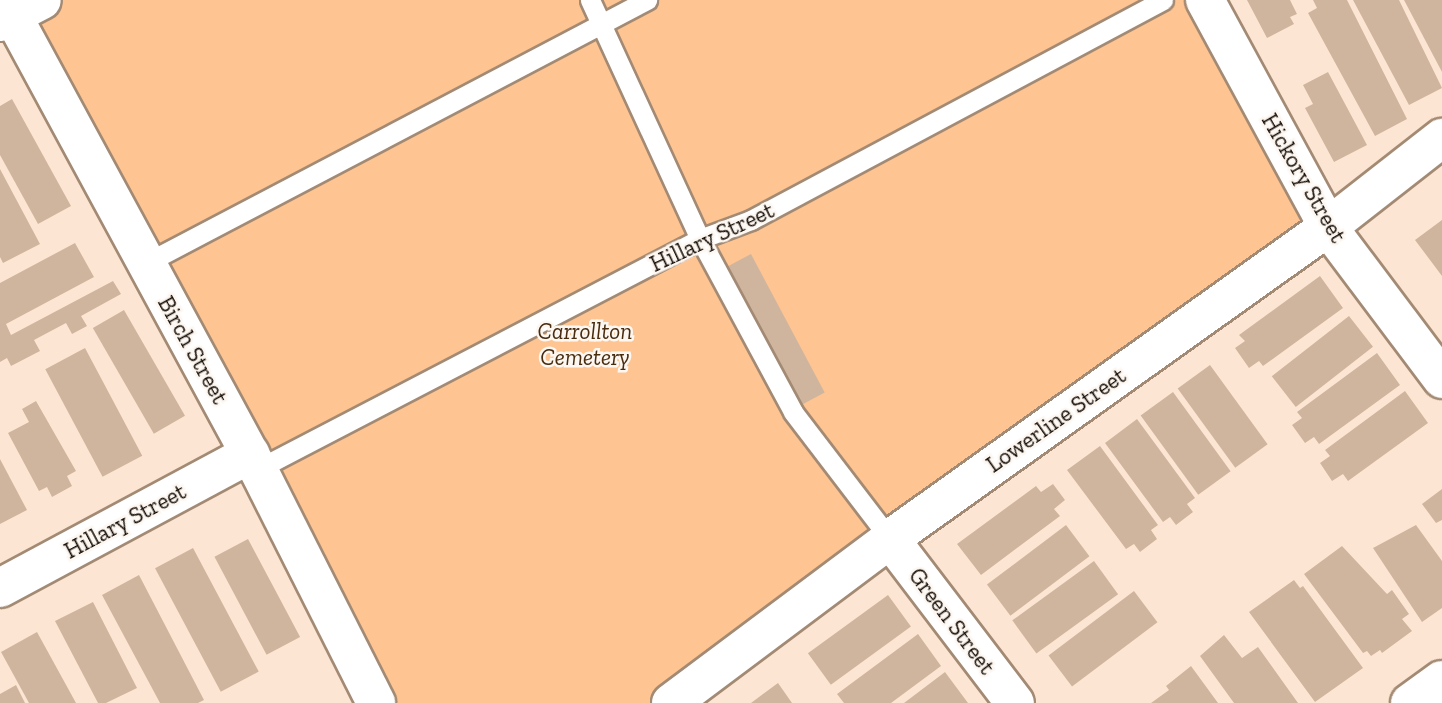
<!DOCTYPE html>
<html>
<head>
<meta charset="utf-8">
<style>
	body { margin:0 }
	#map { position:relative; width:1442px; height:703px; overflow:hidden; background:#fce6d3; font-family:"Zilla Slab",serif }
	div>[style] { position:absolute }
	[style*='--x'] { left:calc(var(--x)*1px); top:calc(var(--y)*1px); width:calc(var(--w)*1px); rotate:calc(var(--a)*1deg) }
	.green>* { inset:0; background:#fec491 }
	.building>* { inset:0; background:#d0b59e; transform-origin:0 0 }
	.roads { filter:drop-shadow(2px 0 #a38a74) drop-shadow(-2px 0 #a38a74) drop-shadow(0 2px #a38a74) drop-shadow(0 -2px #a38a74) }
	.lane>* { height:19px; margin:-9.5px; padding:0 9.5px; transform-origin:9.5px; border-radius:9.5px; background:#fff }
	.street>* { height:38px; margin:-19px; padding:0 19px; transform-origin:19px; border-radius:19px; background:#fff }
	span { translate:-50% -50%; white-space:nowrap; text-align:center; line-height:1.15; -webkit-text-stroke:5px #fdf7f2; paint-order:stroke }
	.street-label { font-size:23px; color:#150c05 }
	.park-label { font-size:23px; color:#492c0e; font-style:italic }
</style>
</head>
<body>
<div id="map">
	<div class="green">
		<div style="clip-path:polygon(41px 0,1205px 0,1328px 227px,676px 703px,390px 703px,12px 15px)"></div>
	</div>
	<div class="building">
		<div style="clip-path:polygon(1247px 0,1290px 0,1297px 14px,1290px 17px,1294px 24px,1267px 38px)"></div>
		<div style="clip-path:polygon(1313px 0,1347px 0,1407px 119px,1375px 136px,1308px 13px,1317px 8px)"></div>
		<div style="clip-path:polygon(1353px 0,1399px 0,1442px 88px,1409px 105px)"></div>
		<div style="clip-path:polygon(1404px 0,1442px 0,1442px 72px)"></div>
		<div style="clip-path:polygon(1328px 72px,1367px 145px,1334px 162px,1305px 108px,1313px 104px,1303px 85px)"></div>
		<div style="clip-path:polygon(12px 99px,71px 206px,38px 224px,0 155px,0 106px)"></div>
		<div style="clip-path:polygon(0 169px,40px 244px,3px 263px,0 257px)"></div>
		<div style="clip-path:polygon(1442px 220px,1442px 276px,1415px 240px)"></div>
		<div style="clip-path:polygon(75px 243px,94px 277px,6px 324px,11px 335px,113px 281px,121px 294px,81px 316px,87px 326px,72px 334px,66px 323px,34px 340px,40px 351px,11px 366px,7px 358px,0 362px,0 283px)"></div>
		<div style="left:751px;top:254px;width:157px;height:26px;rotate:62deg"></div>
		<div style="clip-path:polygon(1320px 276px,1343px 308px,1263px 366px,1259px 361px,1249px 368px,1235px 348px,1245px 341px,1239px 335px)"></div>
		<div style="left:124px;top:310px;width:122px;height:36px;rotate:60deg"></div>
		<div style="left:1349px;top:316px;width:39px;height:98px;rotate:52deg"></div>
		<div style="left:85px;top:348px;width:122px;height:45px;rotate:62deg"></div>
		<div style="clip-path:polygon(1377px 353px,1400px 385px,1319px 444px,1314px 437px,1305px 443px,1292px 425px,1302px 418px,1297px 412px)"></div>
		<div style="left:1210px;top:365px;width:98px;height:40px;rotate:54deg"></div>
		<div style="clip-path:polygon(1405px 391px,1428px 423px,1348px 481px,1343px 474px,1332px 481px,1320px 463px,1330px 456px,1325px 450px)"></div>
		<div style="left:1173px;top:392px;width:98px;height:40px;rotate:54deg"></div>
		<div style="clip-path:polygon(36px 401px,76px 471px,67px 476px,72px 486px,52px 497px,47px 487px,39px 491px,8px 433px,29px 422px,22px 409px)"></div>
		<div style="clip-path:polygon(1137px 419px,1195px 498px,1187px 504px,1193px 512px,1176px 525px,1170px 517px,1163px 522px,1105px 443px)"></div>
		<div style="clip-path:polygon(1100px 446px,1158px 525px,1151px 530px,1157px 539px,1140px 552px,1134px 544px,1126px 549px,1067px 470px)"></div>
		<div style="clip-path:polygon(0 459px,27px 510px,0 524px)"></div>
		<div style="clip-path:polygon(1053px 484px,1065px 500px,1054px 509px,1060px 516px,981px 575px,957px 544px,1036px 486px,1041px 492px)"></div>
		<div style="clip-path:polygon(1442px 489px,1442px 520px,1436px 523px,1422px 504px)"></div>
		<div style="left:1066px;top:525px;width:39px;height:99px;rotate:53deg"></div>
		<div style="clip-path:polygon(1416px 525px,1442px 561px,1442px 608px,1422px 622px,1373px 548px)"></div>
		<div style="left:248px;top:539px;width:111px;height:38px;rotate:62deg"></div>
		<div style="clip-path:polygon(1342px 546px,1387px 594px,1392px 590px,1409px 614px,1402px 619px,1412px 631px,1382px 653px,1380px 650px,1371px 656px,1367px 651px,1363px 653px,1304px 574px)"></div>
		<div style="left:193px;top:548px;width:140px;height:43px;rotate:62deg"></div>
		<div style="left:1094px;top:561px;width:41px;height:101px;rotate:54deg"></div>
		<div style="clip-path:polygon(139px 575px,204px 700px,198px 703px,160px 703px,102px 595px)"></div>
		<div style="clip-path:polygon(1294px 580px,1300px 588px,1303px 586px,1363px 668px,1315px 702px,1249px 612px)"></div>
		<div style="left:1134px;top:591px;width:39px;height:107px;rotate:53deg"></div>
		<div style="left:888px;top:595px;width:39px;height:99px;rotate:54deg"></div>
		<div style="clip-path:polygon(93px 602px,137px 688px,106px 703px,98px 703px,55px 621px)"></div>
		<div style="clip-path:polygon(37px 632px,76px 703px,29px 703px,1px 652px)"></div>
		<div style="clip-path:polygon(918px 634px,941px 666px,891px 703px,844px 703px,837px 694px)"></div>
		<div style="clip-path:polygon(1224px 635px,1242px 658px,1258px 647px,1298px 703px,1234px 703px,1200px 656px)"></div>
		<div style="clip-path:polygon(1191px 666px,1218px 703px,1151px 703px,1169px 690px,1166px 686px)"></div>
		<div style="clip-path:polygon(945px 672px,968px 703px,904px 703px)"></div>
		<div style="clip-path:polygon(778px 683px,792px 703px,751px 703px)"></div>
		<div style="clip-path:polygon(16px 685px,25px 703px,0 703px,0 694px)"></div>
	</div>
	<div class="roads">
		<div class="lane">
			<div style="--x:590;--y:0;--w:263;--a:65.3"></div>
			<div style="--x:700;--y:239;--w:196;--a:61.7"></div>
			<div style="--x:793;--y:412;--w:160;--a:52.6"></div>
			<div style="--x:146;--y:263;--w:566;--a:-27.7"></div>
			<div style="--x:258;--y:469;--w:498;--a:-27.5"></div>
			<div style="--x:700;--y:239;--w:54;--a:-20.4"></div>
			<div style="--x:751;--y:220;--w:467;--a:-28.1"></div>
		</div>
		<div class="street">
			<div style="--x:4;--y:0;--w:533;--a:61.56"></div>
			<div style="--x:258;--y:469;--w:262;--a:63.2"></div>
			<div style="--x:1205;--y:0;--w:258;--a:61.5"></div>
			<div style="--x:1328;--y:227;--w:190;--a:53.1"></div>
			<div style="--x:0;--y:22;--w:47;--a:-27.6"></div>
			<div style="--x:890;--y:539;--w:206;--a:52.7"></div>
			<div style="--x:0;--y:588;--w:284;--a:-28.2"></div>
			<div style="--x:671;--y:703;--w:274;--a:-36.8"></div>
			<div style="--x:890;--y:539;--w:538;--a:-35.46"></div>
			<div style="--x:1328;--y:227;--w:145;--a:-38"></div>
			<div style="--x:1410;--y:703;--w:39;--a:-36"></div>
		</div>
	</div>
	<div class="street-label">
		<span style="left:1304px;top:178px;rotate:60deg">Hickory Street</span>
		<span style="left:712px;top:237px;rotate:-25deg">Hillary Street</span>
		<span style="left:193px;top:350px;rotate:61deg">Birch Street</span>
		<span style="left:1056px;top:420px;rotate:-35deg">Lowerline Street</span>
		<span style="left:125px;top:521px;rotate:-28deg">Hillary Street</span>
		<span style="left:952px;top:621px;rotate:53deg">Green Street</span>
	</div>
	<div class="park-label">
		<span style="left:585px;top:344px">Carrollton<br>Cemetery</span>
	</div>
</div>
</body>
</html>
